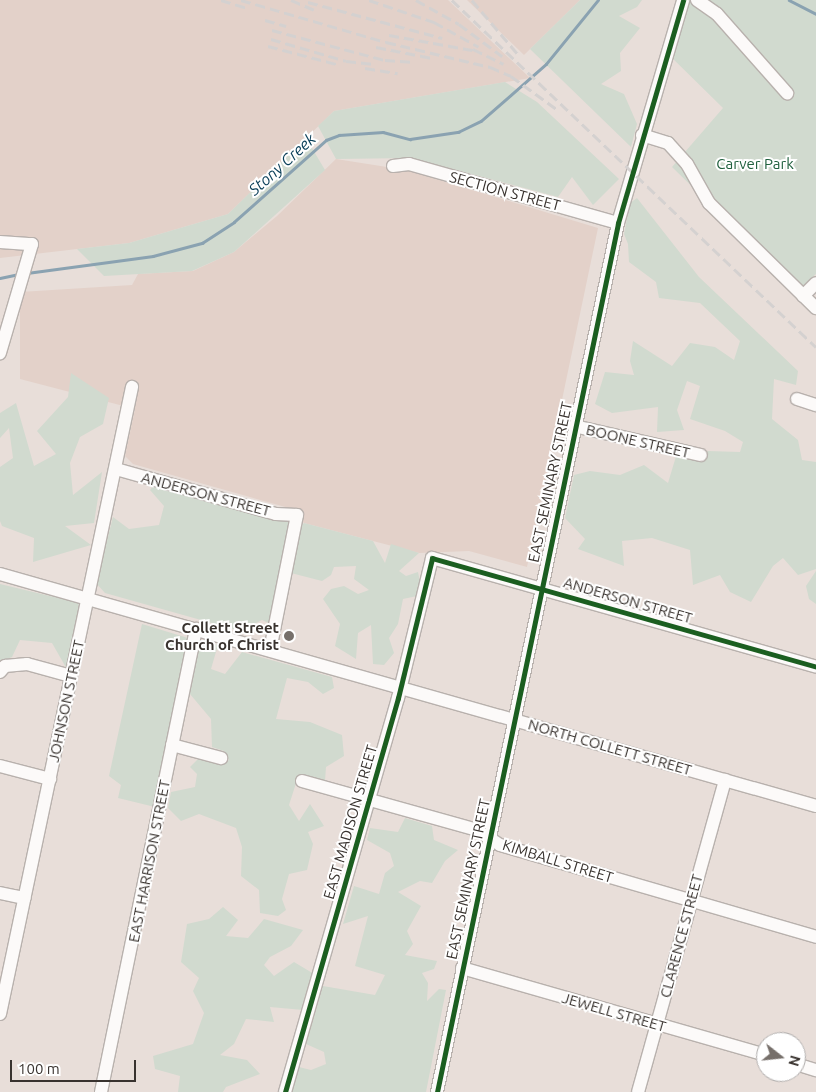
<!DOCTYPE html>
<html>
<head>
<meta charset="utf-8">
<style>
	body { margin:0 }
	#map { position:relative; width:816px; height:1092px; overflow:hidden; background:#e8ded9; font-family:Ubuntu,sans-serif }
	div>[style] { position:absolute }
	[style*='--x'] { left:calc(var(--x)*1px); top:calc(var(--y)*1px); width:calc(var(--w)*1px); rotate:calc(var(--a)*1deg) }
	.built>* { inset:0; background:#e3d1c9 }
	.green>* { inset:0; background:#d1dacf }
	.stream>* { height:2.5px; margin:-1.25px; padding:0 1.25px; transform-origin:1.25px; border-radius:1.25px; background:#8aa2b1 }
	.roads { filter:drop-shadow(1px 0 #b8b1ad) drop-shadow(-1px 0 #b8b1ad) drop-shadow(0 1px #b8b1ad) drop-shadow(0 -1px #b8b1ad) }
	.minor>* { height:12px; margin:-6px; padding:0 6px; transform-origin:6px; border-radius:6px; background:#fcfaf9 }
	.rail>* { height:2.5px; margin-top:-1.25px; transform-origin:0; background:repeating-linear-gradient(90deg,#d4d1d0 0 10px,transparent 0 15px) }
	.cycleway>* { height:5px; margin:-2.5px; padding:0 2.5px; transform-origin:2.5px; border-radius:2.5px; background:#1b5e20 }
	.dots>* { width:14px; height:14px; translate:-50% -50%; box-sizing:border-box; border:2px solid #fff; border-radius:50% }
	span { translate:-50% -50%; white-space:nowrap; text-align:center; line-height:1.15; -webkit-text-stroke:4px #fff; paint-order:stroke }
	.park-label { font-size:15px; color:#20603e }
	.street-label { font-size:15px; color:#39332f }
	.poi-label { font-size:15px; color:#39332f; font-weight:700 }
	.right { translate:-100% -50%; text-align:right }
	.water-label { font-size:16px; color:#083d57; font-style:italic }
	.north { position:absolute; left:756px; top:1032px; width:50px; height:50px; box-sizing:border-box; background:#fff; border:1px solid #b0adac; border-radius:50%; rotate:106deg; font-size:14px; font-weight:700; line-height:20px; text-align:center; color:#39332f }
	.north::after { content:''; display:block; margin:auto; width:18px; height:22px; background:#766f6a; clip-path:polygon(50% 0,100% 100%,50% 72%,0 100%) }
	.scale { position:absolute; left:10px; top:1060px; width:126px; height:22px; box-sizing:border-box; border:2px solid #39332f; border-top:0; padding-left:6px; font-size:15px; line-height:18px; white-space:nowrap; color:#39332f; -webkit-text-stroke:4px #fff; paint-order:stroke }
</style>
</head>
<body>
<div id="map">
	<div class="built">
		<div style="clip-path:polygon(0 0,448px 0,530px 78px,334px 111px,228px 214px,129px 243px,0 258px)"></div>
		<div style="clip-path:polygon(467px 0,580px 0,524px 55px)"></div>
		<div style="clip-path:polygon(336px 159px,406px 170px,598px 228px,527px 567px,469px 551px,419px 553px,304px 523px,289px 508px,133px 464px,125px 456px,135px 409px,20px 379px,20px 292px,132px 285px,138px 274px,193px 271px,234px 252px,277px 216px)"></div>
	</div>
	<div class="green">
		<div style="clip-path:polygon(580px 0,642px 0,637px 7px,619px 16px,640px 28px,620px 53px,621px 71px,601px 84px,624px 94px,637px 124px,631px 147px,530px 49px)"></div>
		<div style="clip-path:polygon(683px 0,816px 0,816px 274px,798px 290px,672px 167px,723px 108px,666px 52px)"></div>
		<div style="clip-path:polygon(505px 82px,537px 102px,619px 179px,593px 205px,572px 177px,558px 197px,411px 158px,336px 159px,318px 126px,334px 111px)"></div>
		<div style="clip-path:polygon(306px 138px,325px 170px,234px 252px,192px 271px,104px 276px,77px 249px,129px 243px,228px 214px)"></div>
		<div style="clip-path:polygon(637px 198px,699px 277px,798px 371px,796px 385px,774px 379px,772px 419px,798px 440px,802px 460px,816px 462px,816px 569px,798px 575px,783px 558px,773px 566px,751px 602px,730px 592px,720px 575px,693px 585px,690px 550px,652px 538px,622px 541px,624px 566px,578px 549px,585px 539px,565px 518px,574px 475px,590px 471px,620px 475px,644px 465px,668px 483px,677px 453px,698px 458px,708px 451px,740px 452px,743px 442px,725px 431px,690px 419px,700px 386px,687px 381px,677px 410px,684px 430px,657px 432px,658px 407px,612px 413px,595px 404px,605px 372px,634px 375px,630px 361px,633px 341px,672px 366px,690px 343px,715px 347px,734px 360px,740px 341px,700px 303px,659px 298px,656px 282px,629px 262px,628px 244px,624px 234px,630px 203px)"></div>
		<div style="clip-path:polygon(71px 373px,109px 398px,103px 424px,80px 437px,70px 463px,73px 495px,102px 472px,94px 523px,65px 526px,91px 545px,33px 562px,34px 538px,2px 526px,0 521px,0 467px,13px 458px,9px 428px,0 438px,0 413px,16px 403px,34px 466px,56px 454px,37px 431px,68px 397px)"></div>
		<div style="clip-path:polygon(155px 484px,291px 521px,271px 624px,262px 620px,240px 631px,105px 593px,96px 583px,113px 517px,129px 529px,159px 525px,164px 506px,150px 490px)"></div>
		<div style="clip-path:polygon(304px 523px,373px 541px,385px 563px,391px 544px,419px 553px,399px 571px,406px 576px,418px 572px,421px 587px,417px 596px,403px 599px,398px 624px,389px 638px,394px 653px,384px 665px,373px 664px,371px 625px,358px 633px,356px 659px,335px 646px,340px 624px,323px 599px,331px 589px,344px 586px,358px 594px,369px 590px,354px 579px,356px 566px,334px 567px,331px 575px,322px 581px,291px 573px,300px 528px)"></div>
		<div style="clip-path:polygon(816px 571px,816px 604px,809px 599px,806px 586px)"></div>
		<div style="clip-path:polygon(0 584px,79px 603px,68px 671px,52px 643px,20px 640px,12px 657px,0 662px)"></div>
		<div style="clip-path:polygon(142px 624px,188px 638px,155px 807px,118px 798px,121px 785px,109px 776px)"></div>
		<div style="clip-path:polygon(204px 642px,218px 645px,211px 669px,225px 674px,242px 652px,332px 677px,334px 688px,323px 694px,308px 682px,287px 678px,276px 719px,310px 722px,342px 735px,344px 756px,326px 767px,325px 781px,298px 777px,289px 805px,299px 821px,310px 804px,324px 826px,308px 832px,313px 844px,307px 870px,289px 874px,282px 899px,286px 910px,278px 916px,260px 913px,259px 890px,241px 876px,242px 847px,236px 828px,199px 814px,181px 821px,168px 808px,171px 792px,195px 787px,197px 774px,190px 767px,199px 758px,221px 764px,229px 760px,224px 751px,212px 747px,211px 719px,190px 694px,199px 647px)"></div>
		<div style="clip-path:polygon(405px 818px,432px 826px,434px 840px,458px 850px,445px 861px,432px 883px,420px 881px,398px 892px,421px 906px,407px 931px,413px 944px,405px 955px,437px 961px,434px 969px,422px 973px,428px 983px,427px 1001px,439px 989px,446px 990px,426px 1092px,292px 1092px,299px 1067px,311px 1070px,326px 1064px,324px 1052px,306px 1044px,323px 986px,375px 995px,385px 975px,355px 966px,368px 916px,343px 924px,354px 886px,379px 894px,385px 873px,394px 866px,390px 853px,367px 840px,370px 828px,398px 832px)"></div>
		<div style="clip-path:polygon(223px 907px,238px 920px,226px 936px,248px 938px,264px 919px,303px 930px,291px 946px,270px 957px,264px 965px,274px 976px,294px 962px,314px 974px,303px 1010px,270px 1007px,274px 1022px,246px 1019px,234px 1044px,220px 1055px,247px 1060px,260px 1074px,226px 1087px,223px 1092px,178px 1092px,180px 1076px,155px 1069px,153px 1056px,193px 1044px,204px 1013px,193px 991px,199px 978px,181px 962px,187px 924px,209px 919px)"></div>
	</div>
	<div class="stream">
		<div style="--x:789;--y:0;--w:30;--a:27"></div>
		<div style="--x:27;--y:273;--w:127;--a:-7.7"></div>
		<div style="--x:153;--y:256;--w:51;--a:-14.9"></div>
		<div style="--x:202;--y:243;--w:38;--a:-33"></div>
		<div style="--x:234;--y:222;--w:123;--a:-41.7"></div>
		<div style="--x:326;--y:140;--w:14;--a:-21"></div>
		<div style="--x:339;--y:135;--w:44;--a:-3.9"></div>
		<div style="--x:383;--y:132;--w:28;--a:15"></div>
		<div style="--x:410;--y:139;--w:49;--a:-8.3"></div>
		<div style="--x:458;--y:132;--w:25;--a:-26"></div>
		<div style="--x:481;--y:121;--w:86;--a:-41.2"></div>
		<div style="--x:546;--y:64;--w:82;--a:-50.9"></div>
		<div style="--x:0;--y:278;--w:19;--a:-12"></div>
	</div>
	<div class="roads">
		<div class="minor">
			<div style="--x:697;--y:0;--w:24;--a:35"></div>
			<div style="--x:717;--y:14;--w:106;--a:48.5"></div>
			<div style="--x:642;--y:135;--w:27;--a:17"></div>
			<div style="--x:668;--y:143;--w:28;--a:48"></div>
			<div style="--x:687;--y:164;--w:45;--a:60.6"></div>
			<div style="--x:709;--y:203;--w:150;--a:44.5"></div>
			<div style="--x:393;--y:166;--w:16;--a:-7"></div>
			<div style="--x:409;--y:164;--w:217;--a:15.8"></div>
			<div style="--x:0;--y:242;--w:32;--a:4"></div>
			<div style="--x:32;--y:244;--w:114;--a:106.4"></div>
			<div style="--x:803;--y:296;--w:18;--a:-45"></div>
			<div style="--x:797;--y:399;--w:20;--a:18"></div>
			<div style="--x:574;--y:426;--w:130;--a:12.9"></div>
			<div style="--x:116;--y:469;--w:166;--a:15.7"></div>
			<div style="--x:276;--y:514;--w:21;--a:3"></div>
			<div style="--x:297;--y:515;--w:138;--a:101.3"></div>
			<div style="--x:0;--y:574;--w:848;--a:15.87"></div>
			<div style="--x:0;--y:672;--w:8;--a:-50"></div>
			<div style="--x:5;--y:666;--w:22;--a:-5"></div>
			<div style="--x:27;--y:664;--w:46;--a:15.3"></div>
			<div style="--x:172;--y:745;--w:51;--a:14.9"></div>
			<div style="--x:0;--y:766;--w:52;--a:14.6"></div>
			<div style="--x:302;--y:781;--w:182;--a:15.6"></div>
			<div style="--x:477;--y:830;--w:27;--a:33"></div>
			<div style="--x:500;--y:845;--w:329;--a:16.2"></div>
			<div style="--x:0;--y:893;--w:25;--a:12"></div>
			<div style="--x:462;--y:968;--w:316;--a:16"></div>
			<div style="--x:0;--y:1014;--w:641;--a:-78.11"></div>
			<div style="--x:796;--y:1064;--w:21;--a:17"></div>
			<div style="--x:101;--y:1092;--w:473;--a:-78.4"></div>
			<div style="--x:285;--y:1092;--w:410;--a:-74"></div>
			<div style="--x:398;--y:698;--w:144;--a:-76.3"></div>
			<div style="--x:432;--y:558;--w:399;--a:15.8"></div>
			<div style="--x:437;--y:1092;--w:888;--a:-78.23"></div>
			<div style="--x:618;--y:223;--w:232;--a:-73.7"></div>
			<div style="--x:638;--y:1092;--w:324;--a:-74.4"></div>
		</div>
	</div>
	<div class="rail">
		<div style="--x:221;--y:0;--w:27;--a:17"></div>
		<div style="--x:241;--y:0;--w:151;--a:16.2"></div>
		<div style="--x:386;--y:42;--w:107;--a:13.5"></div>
		<div style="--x:490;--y:67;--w:23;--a:23"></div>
		<div style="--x:511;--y:76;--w:58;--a:35.9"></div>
		<div style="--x:291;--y:0;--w:25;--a:23"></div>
		<div style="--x:369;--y:0;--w:69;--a:18.7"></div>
		<div style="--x:434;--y:22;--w:51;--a:29.1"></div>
		<div style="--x:416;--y:0;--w:49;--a:29.2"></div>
		<div style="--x:459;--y:24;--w:54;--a:36.7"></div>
		<div style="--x:452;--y:0;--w:503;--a:43.63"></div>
		<div style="--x:472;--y:0;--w:70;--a:49.7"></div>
		<div style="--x:308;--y:2;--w:139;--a:15"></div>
		<div style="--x:265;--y:20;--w:22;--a:16"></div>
		<div style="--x:272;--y:30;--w:117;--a:14.9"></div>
		<div style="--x:385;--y:60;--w:30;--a:4"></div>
		<div style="--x:389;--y:35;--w:90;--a:10.2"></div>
		<div style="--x:271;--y:39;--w:78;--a:16.3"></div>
		<div style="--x:346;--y:61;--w:28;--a:6"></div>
		<div style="--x:268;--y:46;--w:74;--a:14.8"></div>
		<div style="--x:376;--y:47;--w:57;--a:11.1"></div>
		<div style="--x:473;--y:49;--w:34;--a:26"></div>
		<div style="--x:365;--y:68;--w:33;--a:9"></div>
	</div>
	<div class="cycleway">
		<div style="--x:285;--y:1092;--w:410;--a:-74"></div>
		<div style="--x:398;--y:698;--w:144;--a:-76.3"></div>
		<div style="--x:432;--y:558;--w:399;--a:15.8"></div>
		<div style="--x:437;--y:1092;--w:888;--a:-78.23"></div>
		<div style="--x:618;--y:223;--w:232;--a:-73.7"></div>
	</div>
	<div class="dots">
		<div style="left:289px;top:636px;background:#766f6a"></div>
	</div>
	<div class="park-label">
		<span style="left:755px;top:164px">Carver Park</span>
	</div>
	<div class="street-label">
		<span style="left:505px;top:191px;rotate:15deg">SECTION STREET</span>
		<span style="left:638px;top:441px;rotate:13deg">BOONE STREET</span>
		<span style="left:550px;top:482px;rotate:-78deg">EAST SEMINARY STREET</span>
		<span style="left:206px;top:494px;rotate:15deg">ANDERSON STREET</span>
		<span style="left:628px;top:600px;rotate:16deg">ANDERSON STREET</span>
		<span style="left:66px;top:701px;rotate:-78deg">JOHNSON STREET</span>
		<span style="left:610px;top:747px;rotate:16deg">NORTH COLLETT STREET</span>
		<span style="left:350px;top:822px;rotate:-74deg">EAST MADISON STREET</span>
		<span style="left:149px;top:861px;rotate:-79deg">EAST HARRISON STREET</span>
		<span style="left:558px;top:861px;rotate:17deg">KIMBALL STREET</span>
		<span style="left:468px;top:879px;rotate:-78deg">EAST SEMINARY STREET</span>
		<span style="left:681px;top:936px;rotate:-75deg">CLARENCE STREET</span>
		<span style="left:614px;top:1012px;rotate:16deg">JEWELL STREET</span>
	</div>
	<div class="poi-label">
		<span class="right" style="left:279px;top:636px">Collett Street<br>Church of Christ</span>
	</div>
	<div class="water-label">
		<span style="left:282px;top:164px;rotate:-42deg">Stony Creek</span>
	</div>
	<div class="north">N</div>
	<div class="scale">100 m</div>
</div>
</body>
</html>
